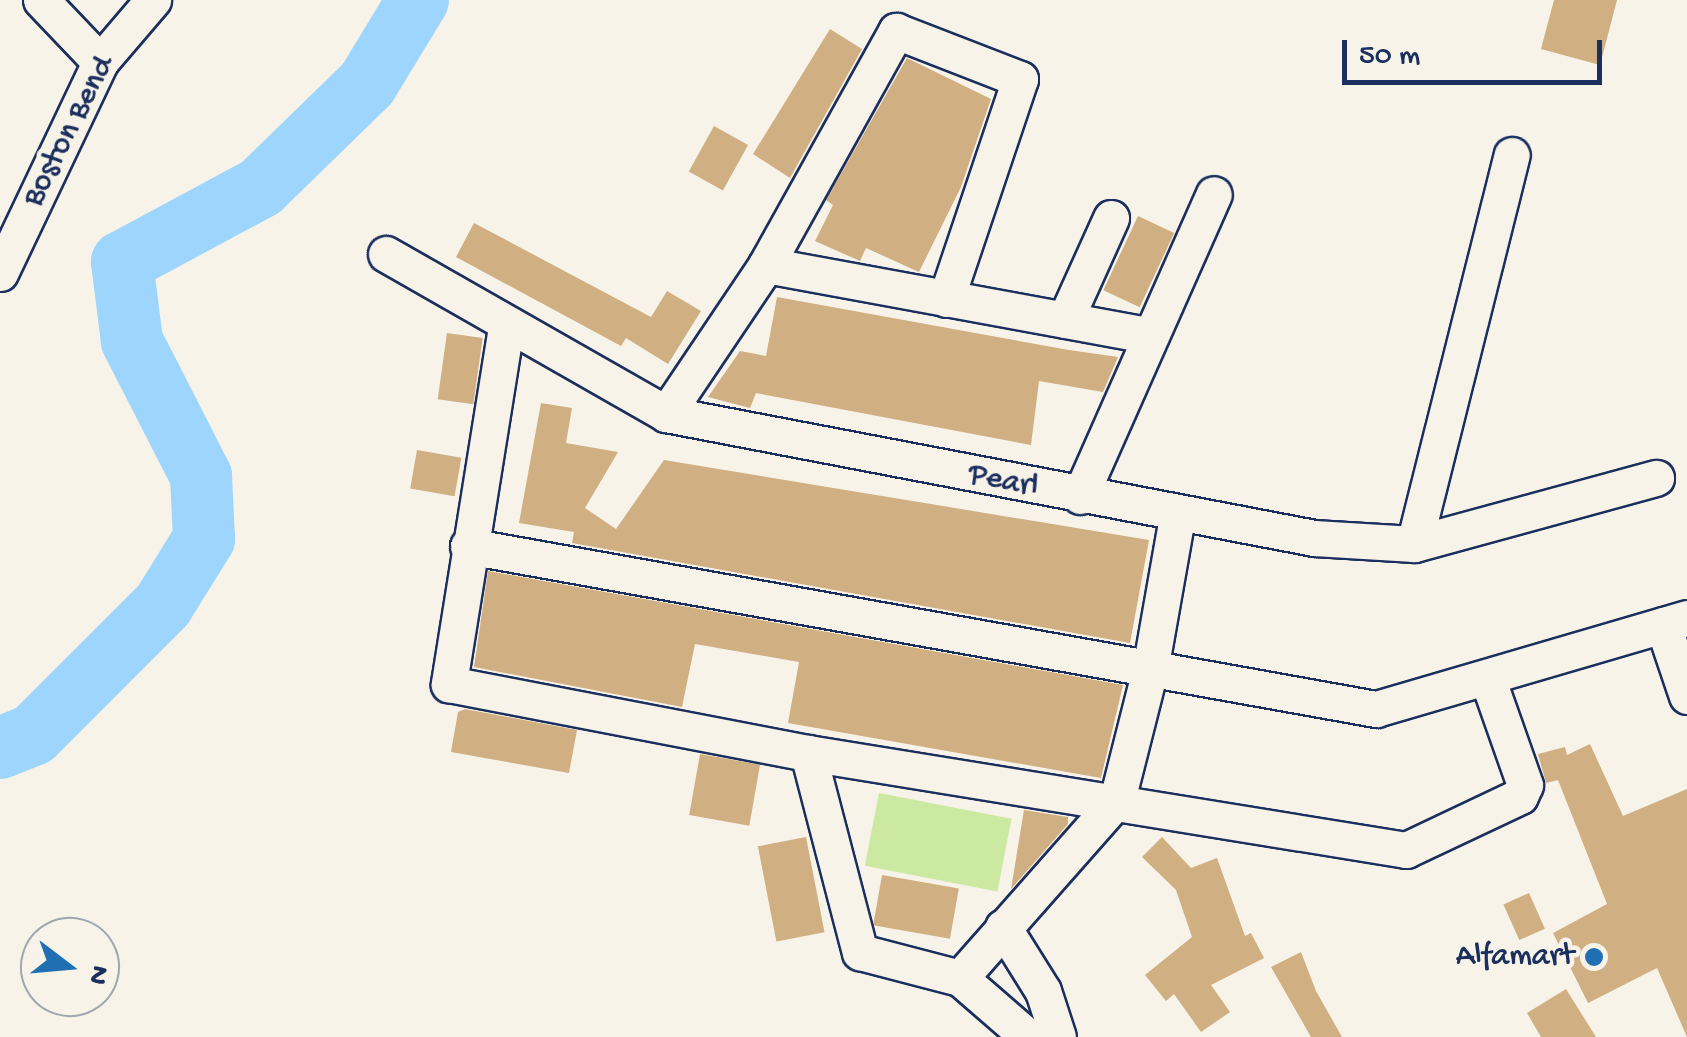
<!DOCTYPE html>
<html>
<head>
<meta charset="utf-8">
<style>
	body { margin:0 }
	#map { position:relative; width:1687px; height:1037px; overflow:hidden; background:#f7f3e8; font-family:"Gochi Hand",sans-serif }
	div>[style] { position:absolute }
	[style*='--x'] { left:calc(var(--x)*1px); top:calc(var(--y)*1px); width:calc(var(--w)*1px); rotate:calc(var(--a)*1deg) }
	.green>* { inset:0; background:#cbe9a1; transform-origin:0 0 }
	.river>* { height:62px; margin:-31px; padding:0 31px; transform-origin:31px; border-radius:31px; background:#9ed5fd }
	.building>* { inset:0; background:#d0af83; transform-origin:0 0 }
	.roads { filter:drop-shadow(2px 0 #1b2f5e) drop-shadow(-2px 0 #1b2f5e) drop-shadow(0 2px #1b2f5e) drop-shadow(0 -2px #1b2f5e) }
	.street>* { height:35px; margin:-17.5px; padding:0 17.5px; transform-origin:17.5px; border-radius:17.5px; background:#f7f3e8 }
	.dots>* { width:28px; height:28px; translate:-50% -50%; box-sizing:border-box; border:5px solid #f7f3e8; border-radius:50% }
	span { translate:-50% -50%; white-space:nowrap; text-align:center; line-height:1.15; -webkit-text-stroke:9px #f7f3e8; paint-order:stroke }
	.street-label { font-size:32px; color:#1b2f5e }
	.poi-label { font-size:32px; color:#1b2f5e }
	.right { translate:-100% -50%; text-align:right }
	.north { position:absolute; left:20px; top:917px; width:100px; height:100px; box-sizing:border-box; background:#f7f3e8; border:2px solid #9fa5b1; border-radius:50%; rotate:106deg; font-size:28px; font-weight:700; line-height:40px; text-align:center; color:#1b2f5e }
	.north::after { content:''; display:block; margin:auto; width:35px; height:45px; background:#1f6fb2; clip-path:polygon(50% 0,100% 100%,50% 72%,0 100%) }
	.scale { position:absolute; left:1342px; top:40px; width:260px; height:45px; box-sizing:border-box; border:5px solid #1b2f5e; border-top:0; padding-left:12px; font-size:30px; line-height:35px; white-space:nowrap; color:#1b2f5e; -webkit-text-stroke:8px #f7f3e8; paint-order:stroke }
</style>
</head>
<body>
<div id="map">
	<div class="green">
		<div style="left:879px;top:793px;width:135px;height:74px;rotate:11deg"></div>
	</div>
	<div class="river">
		<div style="--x:0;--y:748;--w:35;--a:-22"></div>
		<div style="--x:33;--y:735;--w:184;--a:-45"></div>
		<div style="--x:163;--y:605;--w:78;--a:-58.2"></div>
		<div style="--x:204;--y:539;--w:63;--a:-92.7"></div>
		<div style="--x:201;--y:476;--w:152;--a:-117.1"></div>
		<div style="--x:132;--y:341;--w:80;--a:-97.2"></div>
		<div style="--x:122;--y:262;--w:158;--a:-28.3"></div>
		<div style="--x:261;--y:187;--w:148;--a:-44.2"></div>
		<div style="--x:367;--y:84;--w:98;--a:-58.7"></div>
	</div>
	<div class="building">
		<div style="clip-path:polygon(1554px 0,1617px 0,1600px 65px,1541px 49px)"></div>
		<div style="clip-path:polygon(830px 29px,862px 49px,790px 178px,753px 154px)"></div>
		<div style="clip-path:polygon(907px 58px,991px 99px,961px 187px,919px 272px,866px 248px,860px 261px,815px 241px,833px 205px,826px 200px)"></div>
		<div style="left:714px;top:126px;width:39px;height:52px;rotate:29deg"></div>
		<div style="left:1138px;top:216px;width:40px;height:82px;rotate:25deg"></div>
		<div style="clip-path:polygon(474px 223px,651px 317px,667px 291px,701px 311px,668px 364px,626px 338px,621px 346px,456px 257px)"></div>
		<div style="clip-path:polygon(777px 297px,1069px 350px,1118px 357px,1103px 392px,1039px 381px,1031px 445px,756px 393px,750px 408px,708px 397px,740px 351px,766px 356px)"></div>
		<div style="left:447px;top:333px;width:36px;height:67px;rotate:8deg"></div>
		<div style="clip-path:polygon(541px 403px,572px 408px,566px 443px,618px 452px,585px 508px,616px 529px,664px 460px,1149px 540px,1130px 643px,572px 543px,574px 532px,519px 523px)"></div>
		<div style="left:417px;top:450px;width:45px;height:39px;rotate:10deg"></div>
		<div style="clip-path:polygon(488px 571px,1123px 685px,1101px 778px,788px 723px,799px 662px,695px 644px,682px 707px,474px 667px)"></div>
		<div style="clip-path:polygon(465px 709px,577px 730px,569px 773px,451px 752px,458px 712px)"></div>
		<div style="clip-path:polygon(1590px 744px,1623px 816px,1687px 789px,1687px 1037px,1657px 968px,1588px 1003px,1553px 933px,1607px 904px,1558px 780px,1546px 783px,1538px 754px,1565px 747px,1567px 755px)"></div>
		<div style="left:700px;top:754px;width:61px;height:62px;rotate:10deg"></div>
		<div style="clip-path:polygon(1024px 810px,1068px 817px,1068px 824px,1011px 889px)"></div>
		<div style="left:806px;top:837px;width:97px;height:49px;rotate:79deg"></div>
		<div style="clip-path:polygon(1162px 837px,1191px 868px,1217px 858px,1245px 936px,1251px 933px,1264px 958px,1211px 985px,1230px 1012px,1201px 1032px,1174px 994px,1166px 1001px,1145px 975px,1192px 937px,1176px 890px,1142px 857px)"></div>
		<div style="left:882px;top:875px;width:78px;height:51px;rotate:10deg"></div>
		<div style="left:1529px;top:893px;width:39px;height:28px;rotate:66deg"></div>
		<div style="clip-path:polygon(1301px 952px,1316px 991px,1342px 1037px,1311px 1037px,1271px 967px)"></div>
		<div style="clip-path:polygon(1566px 989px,1596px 1037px,1541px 1037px,1527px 1013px)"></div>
	</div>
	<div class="roads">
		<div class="street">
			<div style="--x:41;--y:0;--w:86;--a:46.4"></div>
			<div style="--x:386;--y:254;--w:322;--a:29.7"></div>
			<div style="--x:666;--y:414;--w:660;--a:10.83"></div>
			<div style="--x:1314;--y:538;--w:100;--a:3.4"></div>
			<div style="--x:1414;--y:544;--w:251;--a:-15.3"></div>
			<div style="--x:766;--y:265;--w:386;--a:10.4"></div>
			<div style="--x:0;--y:273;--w:233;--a:-64.6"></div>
			<div style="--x:100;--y:62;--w:82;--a:-49.5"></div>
			<div style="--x:1065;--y:320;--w:112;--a:-65.7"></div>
			<div style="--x:506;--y:327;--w:362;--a:99.1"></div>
			<div style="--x:449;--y:684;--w:366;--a:10.9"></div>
			<div style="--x:808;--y:753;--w:606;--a:9.21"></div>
			<div style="--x:1406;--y:850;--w:126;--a:-25.3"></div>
			<div style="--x:1520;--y:796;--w:12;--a:-66"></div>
			<div style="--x:1525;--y:785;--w:114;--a:-109.4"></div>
			<div style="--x:666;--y:414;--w:179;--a:-56.1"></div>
			<div style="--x:766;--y:265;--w:268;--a:-60.9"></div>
			<div style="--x:896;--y:31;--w:133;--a:21.2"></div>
			<div style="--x:1020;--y:79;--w:232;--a:108.6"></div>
			<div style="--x:1080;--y:496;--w:330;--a:-66.1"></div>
			<div style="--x:1414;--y:544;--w:401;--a:-75.9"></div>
			<div style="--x:468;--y:546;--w:923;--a:10.18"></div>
			<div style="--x:1376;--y:709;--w:324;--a:-16.3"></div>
			<div style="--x:1663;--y:625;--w:75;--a:71.3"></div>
			<div style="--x:808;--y:753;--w:206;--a:75.4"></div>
			<div style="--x:860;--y:952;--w:103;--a:14.6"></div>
			<div style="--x:960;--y:978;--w:90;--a:40.9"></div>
			<div style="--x:1003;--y:927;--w:75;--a:58"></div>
			<div style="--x:1043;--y:991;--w:48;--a:71.9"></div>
			<div style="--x:960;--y:978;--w:237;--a:-48.6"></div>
			<div style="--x:1117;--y:800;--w:134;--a:-75.8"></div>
			<div style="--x:1150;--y:670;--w:160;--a:-80"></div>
		</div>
	</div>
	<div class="dots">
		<div style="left:1594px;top:957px;background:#1f6fb2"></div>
	</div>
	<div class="street-label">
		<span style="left:70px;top:132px;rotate:-63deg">Boston Bend</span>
		<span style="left:1003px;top:482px;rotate:11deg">Pearl</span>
	</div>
	<div class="poi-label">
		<span class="right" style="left:1574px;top:957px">Alfamart</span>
	</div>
	<div class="north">N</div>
	<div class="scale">50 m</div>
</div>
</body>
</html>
